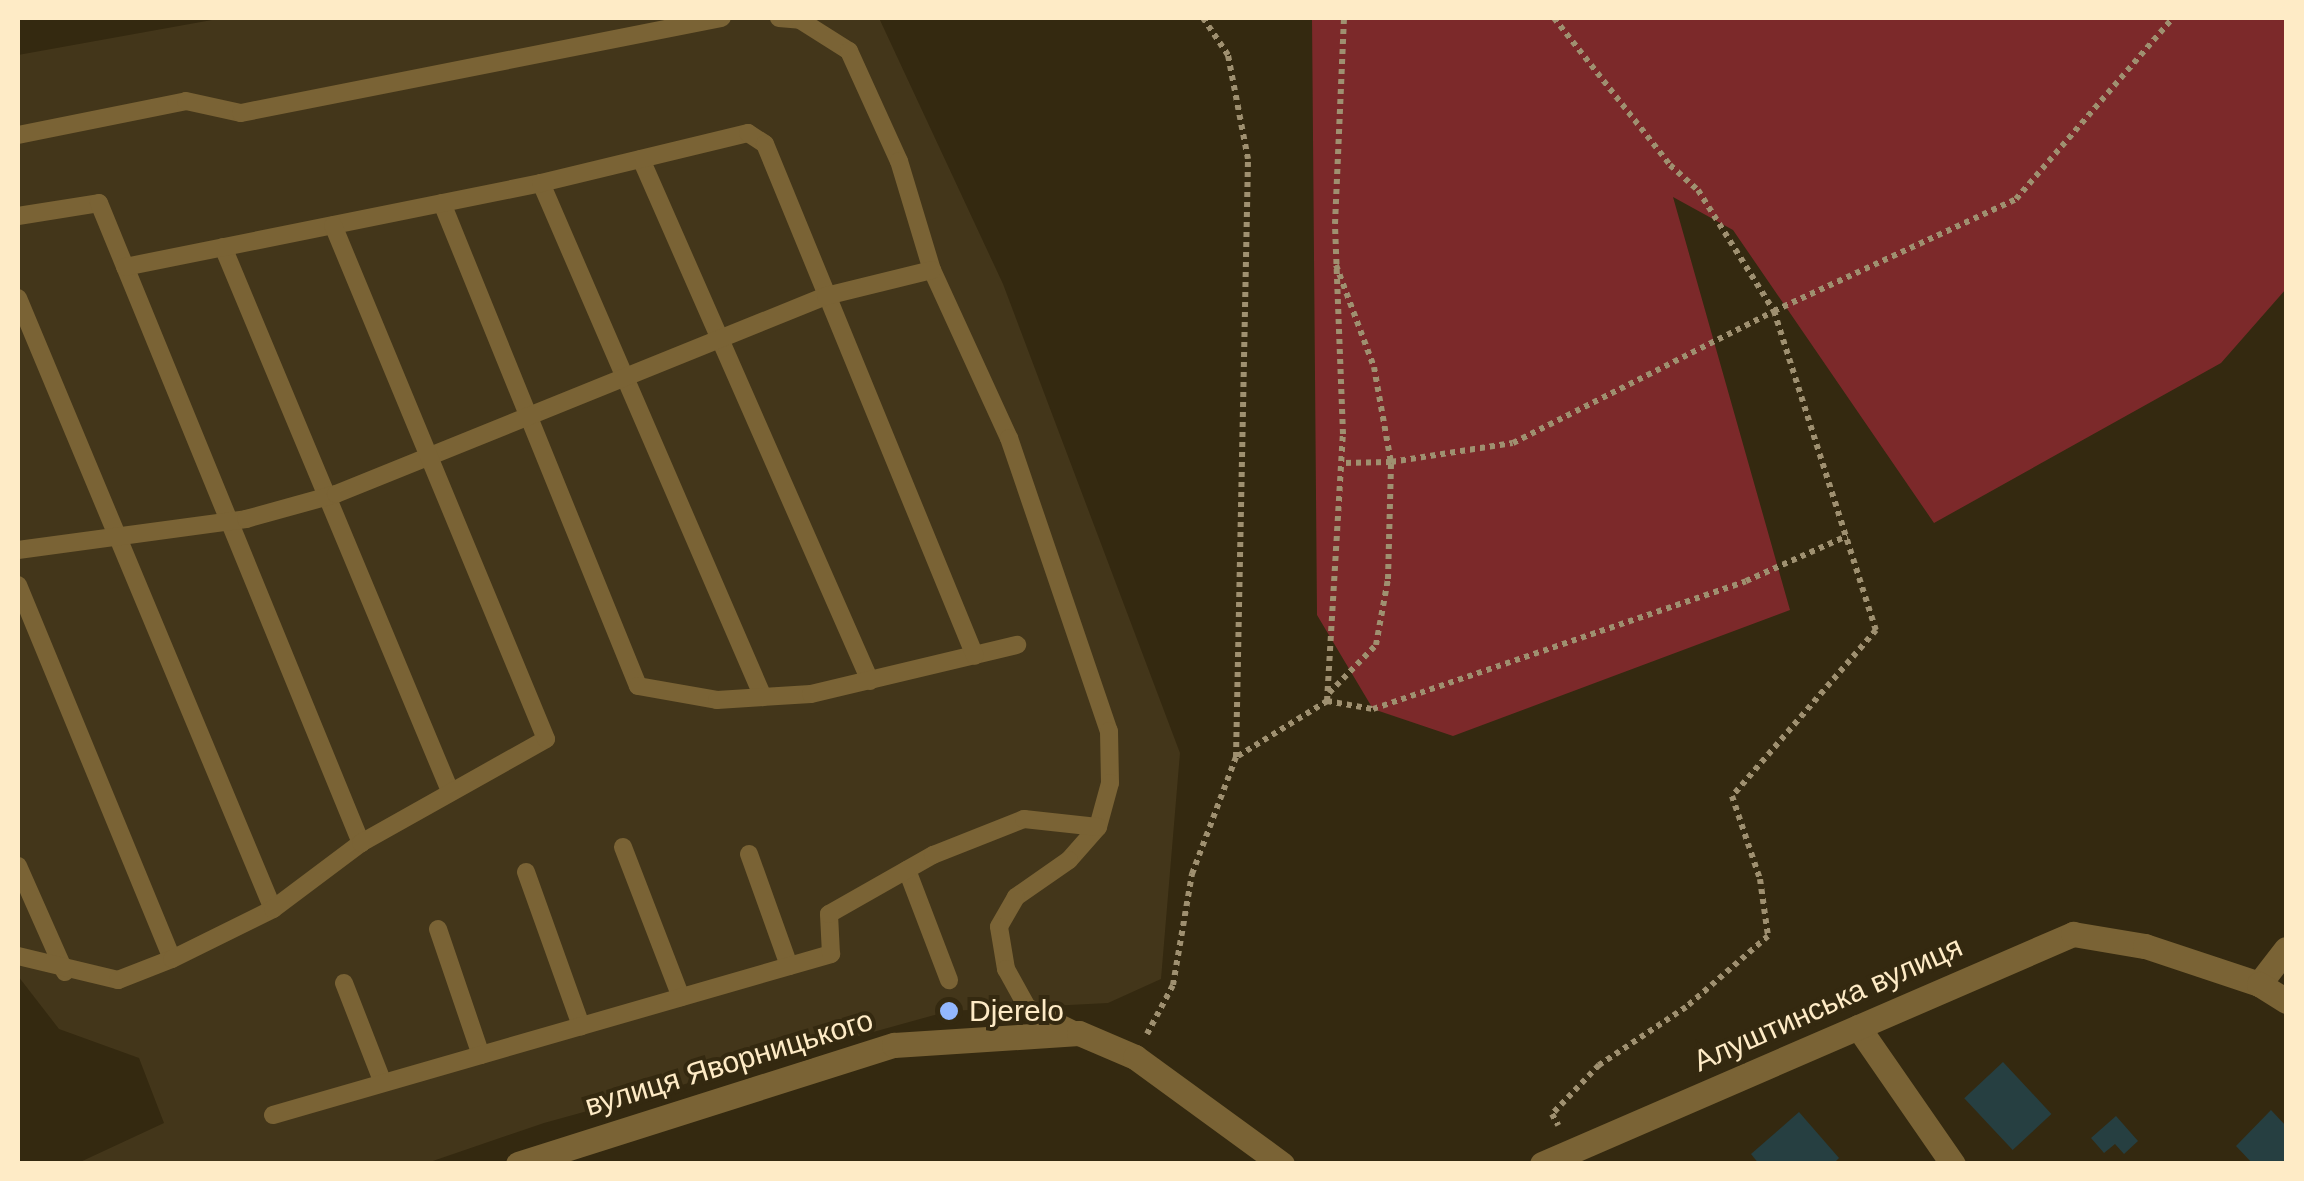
<!DOCTYPE html>
<html>
<head>
<meta charset="utf-8">
<style>
	body { margin:0 }
	#map { position:relative; width:2304px; height:1181px; overflow:hidden; background:#342910; font-family:Helvetica,sans-serif }
	div>[style] { position:absolute }
	[style*='--x'] { left:calc(var(--x)*1px); top:calc(var(--y)*1px); width:calc(var(--w)*1px); rotate:calc(var(--a)*1deg) }
	.built>* { inset:0; background:#43361a }
	.green>* { inset:0; background:#7c292a }
	.building>* { inset:0; background:#263f41; transform-origin:0 0 }
	.path>* { height:6px; margin-top:-3px; transform-origin:0; background:repeating-linear-gradient(90deg,#9f9070 0 5px,transparent 0 10px) }
	.lane>* { height:18px; margin:-9px; padding:0 9px; transform-origin:9px; border-radius:9px; background:#7a6335 }
	.street>* { height:25px; margin:-12.5px; padding:0 12.5px; transform-origin:12.5px; border-radius:12.5px; background:#7a6335 }
	.dots>* { width:28px; height:28px; translate:-50% -50%; box-sizing:border-box; border:5px solid #342910; border-radius:50% }
	span { translate:-50% -50%; white-space:nowrap; text-align:center; line-height:1.15; -webkit-text-stroke:8px #342910; paint-order:stroke }
	.street-label { font-size:30px; color:#feebc6 }
	.poi-label { font-size:30px; color:#feebc6 }
	.left { translate:0 -50%; text-align:left }
	.frame { position:absolute; inset:0; border:20px solid #feebc6; pointer-events:none }
</style>
</head>
<body>
<div id="map">
	<div class="built">
		<div style="clip-path:polygon(223px 18px,879px 18px,1003px 284px,1180px 753px,1161px 979px,1108px 1003px,949px 1011px,544px 1123px,427px 1163px,78px 1163px,164px 1123px,139px 1058px,59px 1029px,18px 976px,18px 55px)"></div>
	</div>
	<div class="green">
		<div style="clip-path:polygon(1312px 18px,2286px 18px,2286px 289px,2221px 363px,1934px 523px,1733px 230px,1673px 197px,1790px 610px,1453px 736px,1373px 709px,1317px 615px)"></div>
	</div>
	<div class="building">
		<div style="left:2003px;top:1062px;width:71px;height:53px;rotate:47deg"></div>
		<div style="clip-path:polygon(2271px 1110px,2286px 1126px,2286px 1164px,2253px 1164px,2236px 1146px)"></div>
		<div style="clip-path:polygon(1799px 1112px,1839px 1158px,1833px 1164px,1759px 1164px,1751px 1154px)"></div>
		<div style="clip-path:polygon(2116px 1116px,2138px 1141px,2124px 1154px,2115px 1144px,2104px 1153px,2091px 1138px)"></div>
	</div>
	<div class="path">
		<div style="--x:1554;--y:18;--w:187;--a:51.7"></div>
		<div style="--x:1670;--y:165;--w:38;--a:42"></div>
		<div style="--x:1698;--y:190;--w:143;--a:57.9"></div>
		<div style="--x:1774;--y:311;--w:267;--a:-24.8"></div>
		<div style="--x:2016;--y:199;--w:240;--a:-49.1"></div>
		<div style="--x:1336;--y:265;--w:109;--a:69.6"></div>
		<div style="--x:1374;--y:367;--w:97;--a:79.9"></div>
		<div style="--x:1391;--y:462;--w:123;--a:-8.9"></div>
		<div style="--x:1513;--y:443;--w:292;--a:-26.8"></div>
		<div style="--x:1774;--y:311;--w:335;--a:72.3"></div>
		<div style="--x:1876;--y:630;--w:220;--a:130.9"></div>
		<div style="--x:1732;--y:796;--w:88;--a:71.4"></div>
		<div style="--x:1760;--y:879;--w:58;--a:82"></div>
		<div style="--x:1768;--y:936;--w:108;--a:139.1"></div>
		<div style="--x:1686;--y:1007;--w:105;--a:146.3"></div>
		<div style="--x:1599;--y:1065;--w:68;--a:133.8"></div>
		<div style="--x:1552;--y:1114;--w:13;--a:61"></div>
		<div style="--x:1329;--y:693;--w:67;--a:-45.6"></div>
		<div style="--x:1376;--y:645;--w:67;--a:-79.7"></div>
		<div style="--x:1388;--y:579;--w:117;--a:-88.5"></div>
		<div style="--x:1391;--y:462;--w:49;--a:178.8"></div>
		<div style="--x:1327;--y:701;--w:47;--a:9.9"></div>
		<div style="--x:1373;--y:709;--w:394;--a:-18.9"></div>
		<div style="--x:1746;--y:581;--w:111;--a:-24"></div>
		<div style="--x:1238;--y:756;--w:105;--a:-31.7"></div>
		<div style="--x:1327;--y:701;--w:267;--a:-86.6"></div>
		<div style="--x:1343;--y:434;--w:210;--a:-92.2"></div>
		<div style="--x:1335;--y:224;--w:206;--a:-87.5"></div>
		<div style="--x:1147;--y:1034;--w:55;--a:-62"></div>
		<div style="--x:1173;--y:985;--w:113;--a:-80.3"></div>
		<div style="--x:1192;--y:874;--w:125;--a:-69.4"></div>
		<div style="--x:1236;--y:757;--w:598;--a:-88.85"></div>
		<div style="--x:1248;--y:159;--w:106;--a:-100.9"></div>
		<div style="--x:1228;--y:55;--w:45;--a:-124"></div>
	</div>
	<div class="lane">
		<div style="--x:779;--y:18;--w:21;--a:5"></div>
		<div style="--x:800;--y:20;--w:58;--a:32.3"></div>
		<div style="--x:849;--y:51;--w:121;--a:65.6"></div>
		<div style="--x:899;--y:161;--w:114;--a:73.2"></div>
		<div style="--x:932;--y:270;--w:185;--a:65.4"></div>
		<div style="--x:1009;--y:438;--w:310;--a:71.2"></div>
		<div style="--x:1109;--y:731;--w:52;--a:88.9"></div>
		<div style="--x:1110;--y:783;--w:46;--a:105.3"></div>
		<div style="--x:1098;--y:827;--w:44;--a:131.3"></div>
		<div style="--x:1069;--y:860;--w:65;--a:145.1"></div>
		<div style="--x:1016;--y:897;--w:34;--a:120"></div>
		<div style="--x:999;--y:927;--w:43;--a:80.5"></div>
		<div style="--x:1006;--y:969;--w:43;--a:61.1"></div>
		<div style="--x:1027;--y:1007;--w:57;--a:26.1"></div>
		<div style="--x:18;--y:135;--w:171;--a:-11.4"></div>
		<div style="--x:186;--y:101;--w:56;--a:12.3"></div>
		<div style="--x:241;--y:113;--w:490;--a:-11.2"></div>
		<div style="--x:641;--y:159;--w:570;--a:66.31"></div>
		<div style="--x:541;--y:183;--w:560;--a:66.64"></div>
		<div style="--x:442;--y:203;--w:521;--a:67.91"></div>
		<div style="--x:638;--y:686;--w:80;--a:10"></div>
		<div style="--x:717;--y:700;--w:94;--a:-3.7"></div>
		<div style="--x:811;--y:694;--w:212;--a:-13.4"></div>
		<div style="--x:18;--y:216;--w:82;--a:-9.1"></div>
		<div style="--x:99;--y:203;--w:692;--a:67.74"></div>
		<div style="--x:223;--y:247;--w:589;--a:67.35"></div>
		<div style="--x:125;--y:267;--w:424;--a:-11.4"></div>
		<div style="--x:541;--y:183;--w:213;--a:-13.6"></div>
		<div style="--x:748;--y:133;--w:20;--a:33"></div>
		<div style="--x:765;--y:144;--w:553;--a:67.7"></div>
		<div style="--x:18;--y:298;--w:662;--a:67.35"></div>
		<div style="--x:18;--y:550;--w:230;--a:-7.7"></div>
		<div style="--x:246;--y:519;--w:93;--a:-15.5"></div>
		<div style="--x:336;--y:494;--w:528;--a:-22"></div>
		<div style="--x:826;--y:296;--w:109;--a:-13.8"></div>
		<div style="--x:18;--y:585;--w:404;--a:67.6"></div>
		<div style="--x:623;--y:847;--w:161;--a:68.9"></div>
		<div style="--x:749;--y:854;--w:119;--a:70.3"></div>
		<div style="--x:18;--y:866;--w:116;--a:66.1"></div>
		<div style="--x:907;--y:870;--w:118;--a:69.1"></div>
		<div style="--x:526;--y:872;--w:164;--a:70.3"></div>
		<div style="--x:438;--y:929;--w:133;--a:71.2"></div>
		<div style="--x:18;--y:956;--w:103;--a:13.5"></div>
		<div style="--x:118;--y:980;--w:58;--a:-21.3"></div>
		<div style="--x:172;--y:959;--w:113;--a:-26.3"></div>
		<div style="--x:273;--y:909;--w:110;--a:-36.9"></div>
		<div style="--x:361;--y:843;--w:212;--a:-29.3"></div>
		<div style="--x:546;--y:739;--w:556;--a:-112.51"></div>
		<div style="--x:344;--y:983;--w:107;--a:68.7"></div>
		<div style="--x:273;--y:1115;--w:581;--a:-16.09"></div>
		<div style="--x:831;--y:954;--w:40;--a:-92.9"></div>
		<div style="--x:829;--y:914;--w:120;--a:-29.6"></div>
		<div style="--x:933;--y:855;--w:98;--a:-21.6"></div>
		<div style="--x:1024;--y:819;--w:74;--a:6.2"></div>
	</div>
	<div class="street">
		<div style="--x:2259;--y:984;--w:44;--a:-52.4"></div>
		<div style="--x:1858;--y:1027;--w:167;--a:55.3"></div>
		<div style="--x:518;--y:1164;--w:394;--a:-17.6"></div>
		<div style="--x:894;--y:1045;--w:185;--a:-3.7"></div>
		<div style="--x:1079;--y:1033;--w:61;--a:23.2"></div>
		<div style="--x:1135;--y:1057;--w:182;--a:36.1"></div>
		<div style="--x:1542;--y:1164;--w:579;--a:-23.42"></div>
		<div style="--x:2073;--y:934;--w:73;--a:9.5"></div>
		<div style="--x:2145;--y:946;--w:120;--a:18.4"></div>
		<div style="--x:2259;--y:984;--w:32;--a:32"></div>
	</div>
	<div class="dots">
		<div style="left:949px;top:1011px;background:#93b7fd"></div>
	</div>
	<div class="street-label">
		<span style="left:1828px;top:1004px;rotate:-24deg">Алуштинська вулиця</span>
		<span style="left:729px;top:1063px;rotate:-17deg">вулиця Яворницького</span>
	</div>
	<div class="poi-label">
		<span class="left" style="left:969px;top:1011px">Djerelo</span>
	</div>
	<div class="frame"></div>
</div>
</body>
</html>
